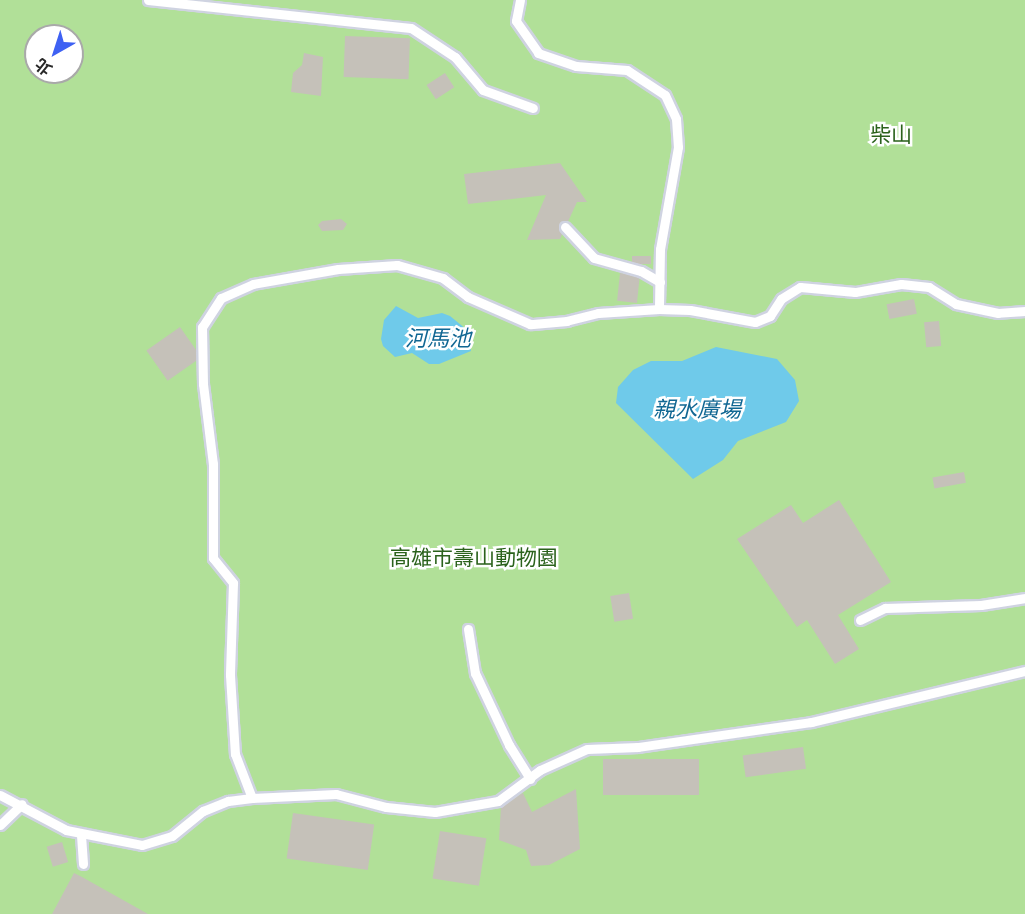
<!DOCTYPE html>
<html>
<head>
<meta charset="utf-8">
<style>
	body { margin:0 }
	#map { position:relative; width:1025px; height:914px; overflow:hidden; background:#eae3da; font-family:Roboto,"Noto Sans TC",sans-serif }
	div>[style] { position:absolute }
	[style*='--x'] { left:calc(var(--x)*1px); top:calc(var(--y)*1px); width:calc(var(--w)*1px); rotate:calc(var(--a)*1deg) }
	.green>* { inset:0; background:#b1e098 }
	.water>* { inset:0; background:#6fcaea }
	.building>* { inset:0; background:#c5c1b9; transform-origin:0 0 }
	.roads { filter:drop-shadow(2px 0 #cfd3e1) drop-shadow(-2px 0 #cfd3e1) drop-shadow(0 2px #cfd3e1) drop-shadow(0 -2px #cfd3e1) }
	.service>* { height:9px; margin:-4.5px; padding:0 4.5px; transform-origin:4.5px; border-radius:4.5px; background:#fff }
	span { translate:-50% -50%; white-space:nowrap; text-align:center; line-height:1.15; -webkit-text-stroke:5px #fff; paint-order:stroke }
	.park-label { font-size:21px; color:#2b621c }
	.water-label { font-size:22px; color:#116793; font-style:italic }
	.north { position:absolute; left:24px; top:24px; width:60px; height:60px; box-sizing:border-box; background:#fff; border:2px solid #a9a9a9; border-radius:50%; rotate:219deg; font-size:16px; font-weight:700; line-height:24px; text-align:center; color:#282828 }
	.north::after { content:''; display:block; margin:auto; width:21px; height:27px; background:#3e61f3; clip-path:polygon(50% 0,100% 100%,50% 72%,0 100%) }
</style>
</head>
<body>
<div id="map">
	<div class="green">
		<div style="clip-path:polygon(evenodd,0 0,1025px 0,1025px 914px,0 914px,0 0,36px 36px,72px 36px,72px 72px,36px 72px,36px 36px)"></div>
	</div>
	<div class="water">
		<div style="clip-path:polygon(396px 306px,418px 318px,442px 313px,450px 316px,466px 329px,471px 351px,439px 364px,429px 364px,412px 353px,395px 357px,383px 346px,381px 339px,384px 320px)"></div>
		<div style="clip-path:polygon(716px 347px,777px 359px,795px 380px,799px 401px,786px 422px,738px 441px,723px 460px,693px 479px,616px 403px,618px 387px,633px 370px,651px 361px,682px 361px)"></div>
	</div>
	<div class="building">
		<div style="left:345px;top:36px;width:65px;height:41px;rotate:2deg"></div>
		<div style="clip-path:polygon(304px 53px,323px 57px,321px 96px,291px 92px,293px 73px,302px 65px)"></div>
		<div style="left:445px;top:73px;width:17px;height:22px;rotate:57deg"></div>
		<div style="clip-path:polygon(560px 163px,587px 202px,577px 202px,560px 239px,527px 240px,546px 195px,468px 204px,464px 174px)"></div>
		<div style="clip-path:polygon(341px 219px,347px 224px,343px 230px,322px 231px,318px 225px,322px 221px)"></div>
		<div style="left:632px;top:256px;width:19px;height:8px"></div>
		<div style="left:620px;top:273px;width:20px;height:28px;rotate:6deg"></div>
		<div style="left:914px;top:299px;width:15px;height:28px;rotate:79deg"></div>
		<div style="left:939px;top:321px;width:25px;height:15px;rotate:85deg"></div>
		<div style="left:180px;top:327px;width:37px;height:41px;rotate:55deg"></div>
		<div style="left:964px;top:472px;width:11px;height:32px;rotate:80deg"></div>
		<div style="clip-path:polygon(839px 500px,891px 582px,838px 615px,859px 649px,835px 664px,807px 620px,797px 627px,737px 539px,791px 505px,803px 523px)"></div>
		<div style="left:629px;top:593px;width:26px;height:19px;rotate:81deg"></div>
		<div style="left:803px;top:747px;width:22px;height:61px;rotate:82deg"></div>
		<div style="left:699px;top:759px;width:36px;height:96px;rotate:90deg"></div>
		<div style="clip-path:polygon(576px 789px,580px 849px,549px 865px,531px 866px,526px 850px,499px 840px,501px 805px,523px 793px,532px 812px)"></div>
		<div style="left:293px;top:813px;width:82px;height:46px;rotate:8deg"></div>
		<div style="left:440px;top:831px;width:47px;height:48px;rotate:9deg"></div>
		<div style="left:62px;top:842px;width:21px;height:16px;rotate:73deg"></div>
		<div style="clip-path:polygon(74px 873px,82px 877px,148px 914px,52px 914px)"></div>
	</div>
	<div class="roads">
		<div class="service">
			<div style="--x:148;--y:0;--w:264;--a:6.1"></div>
			<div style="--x:411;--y:28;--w:53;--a:33.4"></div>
			<div style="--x:455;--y:57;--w:43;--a:49.7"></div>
			<div style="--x:483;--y:90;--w:53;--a:19.8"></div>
			<div style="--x:520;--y:0;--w:21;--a:101"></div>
			<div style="--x:516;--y:21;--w:39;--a:55"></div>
			<div style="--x:538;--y:53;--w:40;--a:18.9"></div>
			<div style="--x:576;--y:66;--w:51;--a:4.5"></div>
			<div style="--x:627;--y:70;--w:45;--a:33.3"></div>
			<div style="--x:665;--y:95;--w:26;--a:65"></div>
			<div style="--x:676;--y:119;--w:28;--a:86"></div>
			<div style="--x:678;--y:147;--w:104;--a:100"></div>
			<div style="--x:660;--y:249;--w:60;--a:91"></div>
			<div style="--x:565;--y:227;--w:42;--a:46.9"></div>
			<div style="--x:594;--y:258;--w:49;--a:15.5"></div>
			<div style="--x:641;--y:271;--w:22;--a:30"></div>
			<div style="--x:1025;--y:311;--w:27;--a:176"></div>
			<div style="--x:998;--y:313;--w:43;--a:-167.9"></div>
			<div style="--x:956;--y:304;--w:32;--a:-148"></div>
			<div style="--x:929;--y:287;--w:28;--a:-174"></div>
			<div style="--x:901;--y:284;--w:47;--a:170.1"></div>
			<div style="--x:855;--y:292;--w:55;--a:-174.8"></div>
			<div style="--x:800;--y:287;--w:22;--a:148"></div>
			<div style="--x:781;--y:299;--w:20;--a:123"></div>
			<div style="--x:770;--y:316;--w:16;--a:158"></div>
			<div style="--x:755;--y:322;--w:66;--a:-169.5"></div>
			<div style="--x:690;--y:310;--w:31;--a:-178"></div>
			<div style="--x:659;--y:309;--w:61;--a:176.2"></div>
			<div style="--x:598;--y:313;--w:32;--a:166"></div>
			<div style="--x:567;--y:321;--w:37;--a:175"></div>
			<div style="--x:530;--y:324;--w:68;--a:-156.5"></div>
			<div style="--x:468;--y:297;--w:31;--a:-143"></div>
			<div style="--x:443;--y:278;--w:48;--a:-164.2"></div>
			<div style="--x:397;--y:265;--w:59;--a:176.1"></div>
			<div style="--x:338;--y:269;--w:86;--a:170"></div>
			<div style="--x:253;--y:284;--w:35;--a:156"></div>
			<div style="--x:221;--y:298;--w:35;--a:123"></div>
			<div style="--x:202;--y:327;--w:57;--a:89"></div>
			<div style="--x:203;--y:384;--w:81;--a:82.9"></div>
			<div style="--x:213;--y:464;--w:94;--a:90"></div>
			<div style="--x:213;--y:558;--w:32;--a:51"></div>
			<div style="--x:233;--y:583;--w:92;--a:91.9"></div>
			<div style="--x:230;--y:675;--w:79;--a:86.4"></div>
			<div style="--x:235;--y:754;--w:47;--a:68.9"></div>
			<div style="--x:252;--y:798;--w:84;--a:-2.7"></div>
			<div style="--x:336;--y:794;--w:52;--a:14.6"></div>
			<div style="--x:386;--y:807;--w:49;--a:5.8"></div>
			<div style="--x:435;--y:812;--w:64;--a:-9.9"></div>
			<div style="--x:498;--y:801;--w:52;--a:-36.4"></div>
			<div style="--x:540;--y:770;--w:51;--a:-24.1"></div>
			<div style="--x:587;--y:749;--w:51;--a:-2.2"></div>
			<div style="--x:638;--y:747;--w:175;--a:-8.2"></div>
			<div style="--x:811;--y:722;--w:220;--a:-13.4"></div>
			<div style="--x:860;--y:620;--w:28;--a:-26"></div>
			<div style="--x:885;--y:608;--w:96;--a:-1.8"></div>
			<div style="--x:981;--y:605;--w:45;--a:-9"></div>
			<div style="--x:468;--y:629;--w:45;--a:81"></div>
			<div style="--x:475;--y:673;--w:80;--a:64.7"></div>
			<div style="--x:509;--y:745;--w:40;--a:58"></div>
			<div style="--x:0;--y:795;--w:75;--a:27.9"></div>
			<div style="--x:66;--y:830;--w:77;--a:11.2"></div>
			<div style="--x:142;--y:845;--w:31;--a:-17"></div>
			<div style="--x:172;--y:836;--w:40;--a:-39"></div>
			<div style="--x:203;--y:811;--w:27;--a:-22"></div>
			<div style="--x:228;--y:801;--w:24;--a:-7"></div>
			<div style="--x:0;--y:825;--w:30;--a:-44"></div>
			<div style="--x:81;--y:835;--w:29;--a:86"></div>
		</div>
	</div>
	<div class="park-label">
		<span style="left:891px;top:135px">柴山</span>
		<span style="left:474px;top:558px">高雄市壽山動物園</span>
	</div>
	<div class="water-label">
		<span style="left:438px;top:339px">河馬池</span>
		<span style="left:697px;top:410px">親水廣場</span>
	</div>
	<div class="north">北</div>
</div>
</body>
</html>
